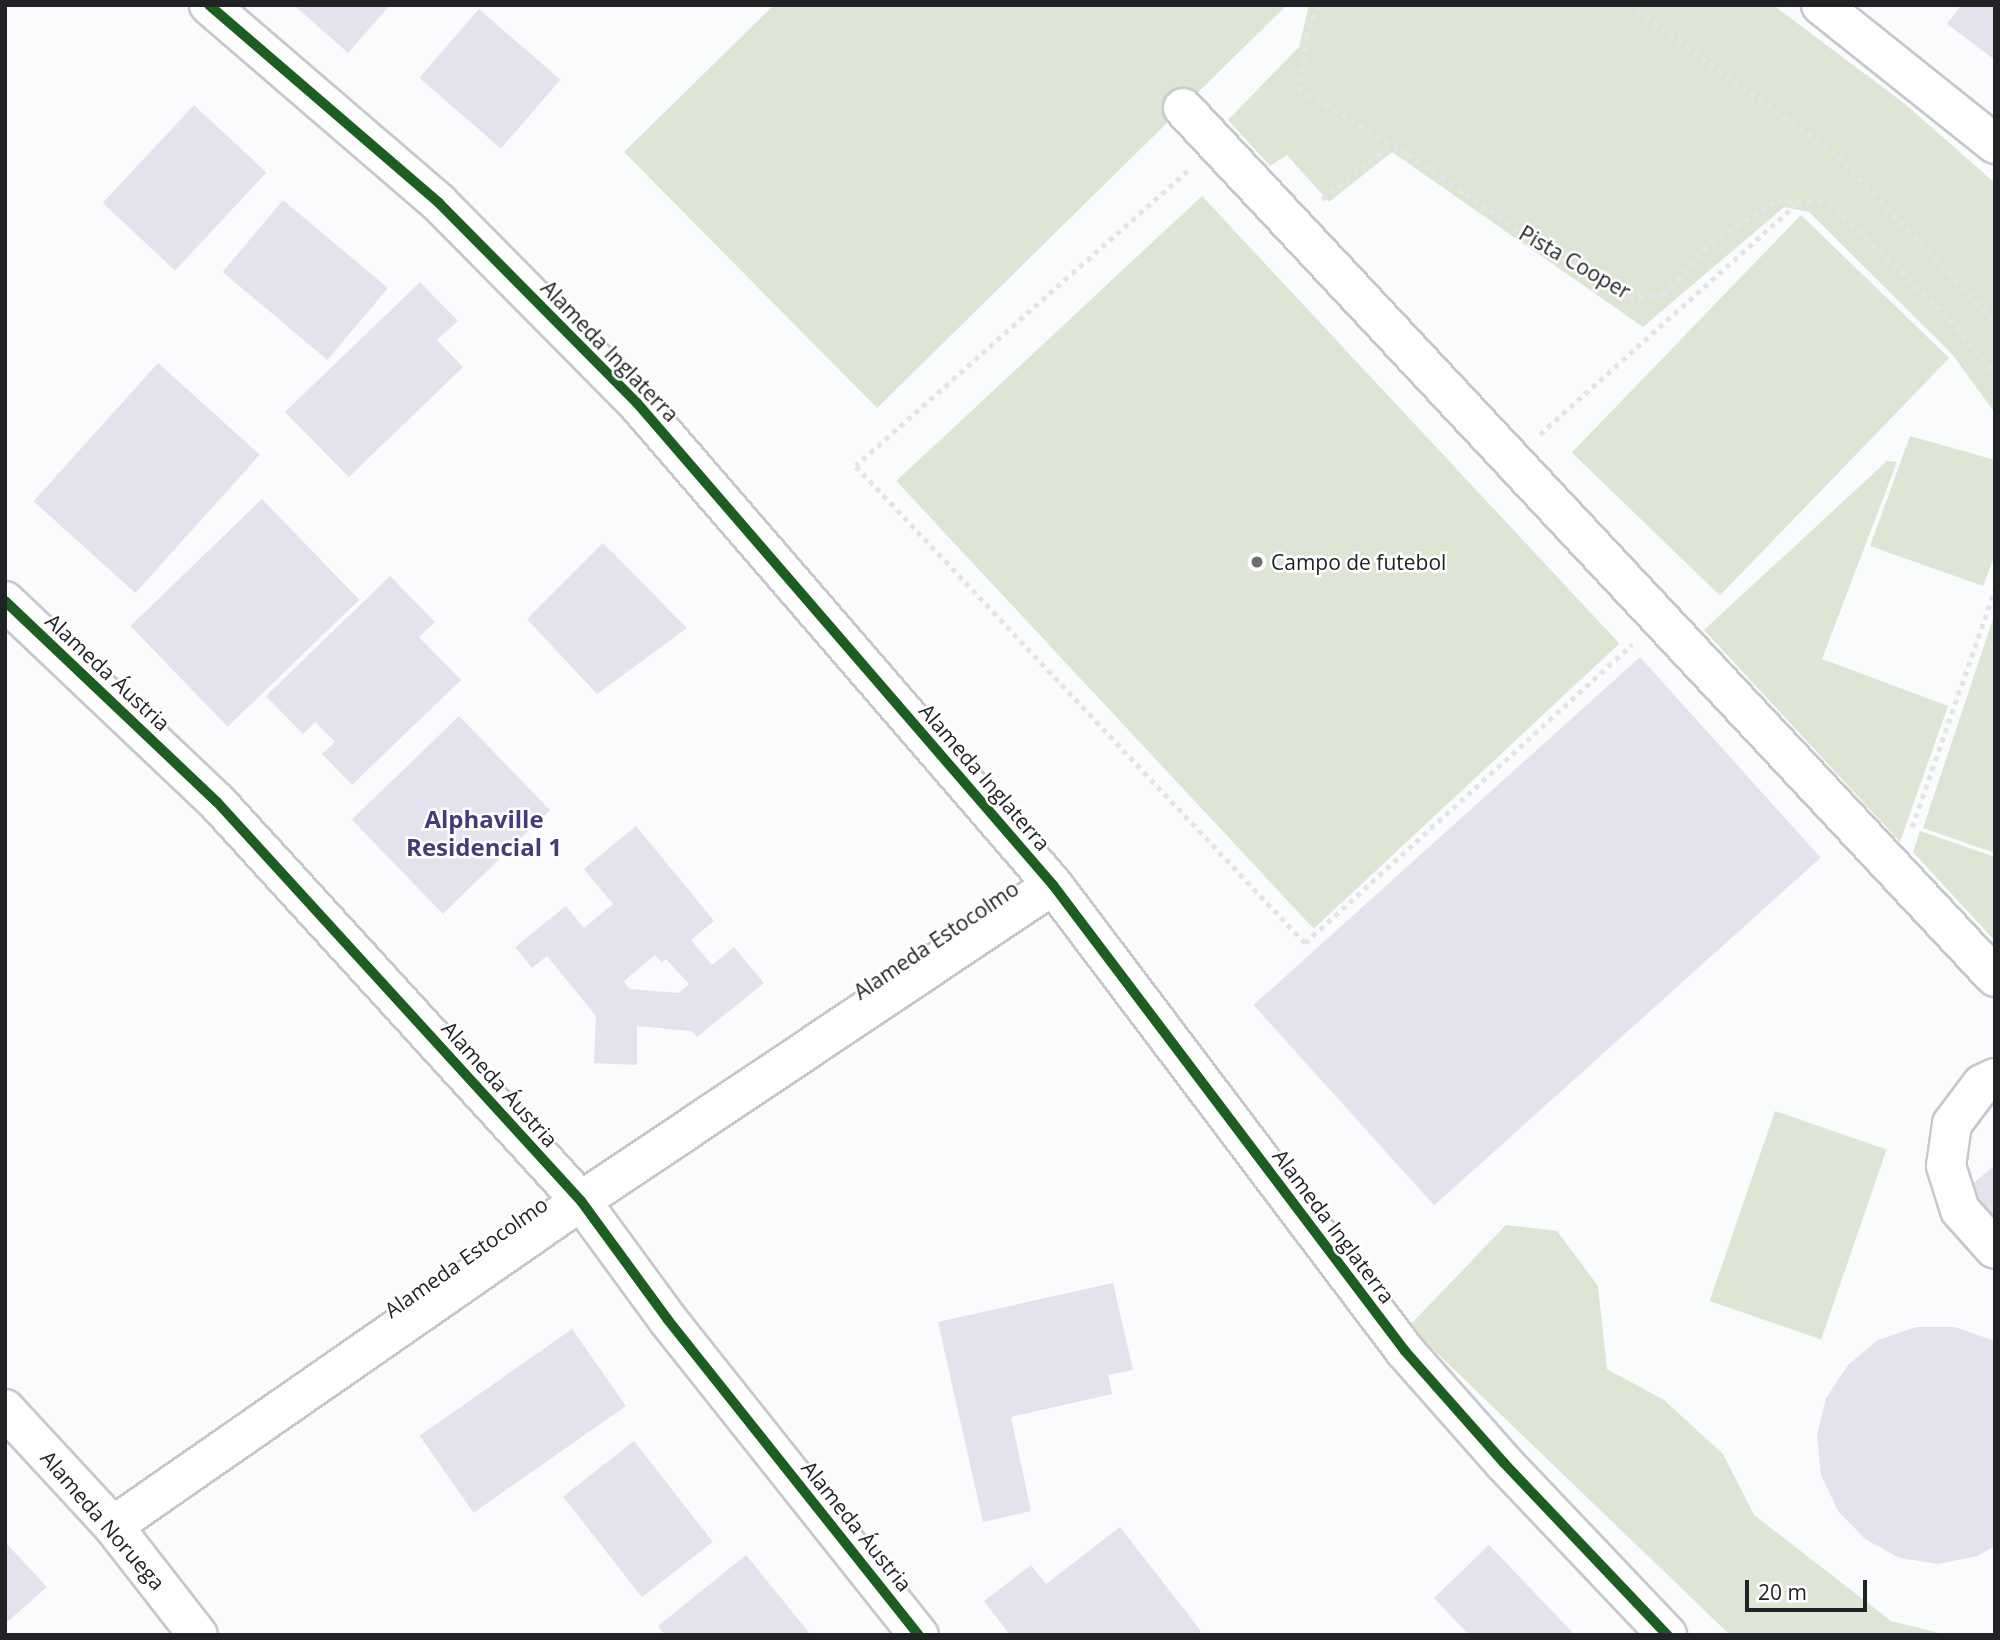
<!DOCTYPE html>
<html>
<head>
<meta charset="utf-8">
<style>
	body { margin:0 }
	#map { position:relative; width:2000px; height:1640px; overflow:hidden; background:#f9fbfd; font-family:"Open Sans",sans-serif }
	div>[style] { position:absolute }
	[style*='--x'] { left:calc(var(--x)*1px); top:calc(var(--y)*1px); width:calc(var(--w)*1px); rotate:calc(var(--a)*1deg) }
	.green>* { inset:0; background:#dfe5d4; transform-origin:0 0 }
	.building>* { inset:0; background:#e2e3ed; transform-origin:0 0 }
	.path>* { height:4.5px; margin-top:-2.25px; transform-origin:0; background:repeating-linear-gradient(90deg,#e5e5e5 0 5px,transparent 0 10px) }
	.roads { filter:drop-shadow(2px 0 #c6c8ca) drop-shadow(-2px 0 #c6c8ca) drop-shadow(0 2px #c6c8ca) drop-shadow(0 -2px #c6c8ca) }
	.minor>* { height:38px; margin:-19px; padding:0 19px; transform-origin:19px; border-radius:19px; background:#fefeff }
	.cycleway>* { height:10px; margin:-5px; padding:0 5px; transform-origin:5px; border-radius:5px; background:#1b5e20 }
	.dots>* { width:19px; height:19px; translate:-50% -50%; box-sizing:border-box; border:4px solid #fff; border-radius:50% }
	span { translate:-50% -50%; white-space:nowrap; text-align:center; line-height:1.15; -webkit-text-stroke:5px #fff; paint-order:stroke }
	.street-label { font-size:21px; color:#202225 }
	.poi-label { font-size:21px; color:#202225 }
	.left { translate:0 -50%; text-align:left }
	.quarter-label { font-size:24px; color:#463b77; font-weight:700 }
	.frame { position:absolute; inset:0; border:7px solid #202225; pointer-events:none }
	.scale { position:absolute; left:1745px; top:1580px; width:122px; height:32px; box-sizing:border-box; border:4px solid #202225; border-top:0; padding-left:9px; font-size:21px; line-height:24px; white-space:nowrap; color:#202225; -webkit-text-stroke:5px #fff; paint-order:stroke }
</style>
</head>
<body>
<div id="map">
	<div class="green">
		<div style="clip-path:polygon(774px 5px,1287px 5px,877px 408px,624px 152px)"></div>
		<div style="clip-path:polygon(1305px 5px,1773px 5px,1905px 104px,1995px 183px,1995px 413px,1952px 354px,1809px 212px,1784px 207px,1643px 327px,1392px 152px,1329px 202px,1287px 155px,1270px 166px,1228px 120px,1299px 47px,1308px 9px)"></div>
		<div style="left:1202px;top:196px;width:612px;height:418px;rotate:47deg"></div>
		<div style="left:1801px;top:215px;width:206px;height:330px;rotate:44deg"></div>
		<div style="clip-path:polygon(1910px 436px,1995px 460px,1995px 555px,1983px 586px,1870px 546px)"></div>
		<div style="clip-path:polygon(1887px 461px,1897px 462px,1822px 659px,1948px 706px,1900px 842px,1704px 630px)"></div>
		<div style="clip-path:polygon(1993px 619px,1995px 619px,1995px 853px,1923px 828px)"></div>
		<div style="clip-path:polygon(1920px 831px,1995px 857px,1995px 941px,1913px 852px)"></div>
		<div style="left:1775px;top:1111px;width:118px;height:201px;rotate:19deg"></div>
		<div style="clip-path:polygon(1506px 1225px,1557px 1231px,1598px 1286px,1607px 1369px,1664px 1400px,1723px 1454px,1754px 1515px,1891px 1621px,1947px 1635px,1730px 1635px,1409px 1326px)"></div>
	</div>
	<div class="building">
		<div style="clip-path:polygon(294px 5px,390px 5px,348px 53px)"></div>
		<div style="clip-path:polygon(1961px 5px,1995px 5px,1995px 60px,1947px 24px)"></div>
		<div style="left:479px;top:9px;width:108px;height:91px;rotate:41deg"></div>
		<div style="left:194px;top:105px;width:99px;height:134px;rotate:43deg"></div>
		<div style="left:283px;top:200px;width:137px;height:94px;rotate:40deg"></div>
		<div style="clip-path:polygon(420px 282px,458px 321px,437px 340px,463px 367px,349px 477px,285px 412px)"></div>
		<div style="left:158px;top:363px;width:137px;height:186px;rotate:42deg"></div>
		<div style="left:262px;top:499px;width:140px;height:183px;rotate:46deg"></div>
		<div style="clip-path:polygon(603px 543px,687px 628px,597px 694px,527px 619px)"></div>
		<div style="clip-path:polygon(390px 576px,435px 622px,419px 637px,461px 680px,352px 785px,322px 754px,335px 742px,315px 722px,303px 734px,266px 696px)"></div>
		<div style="left:1640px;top:657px;width:270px;height:520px;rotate:48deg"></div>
		<div style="left:459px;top:716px;width:131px;height:149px;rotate:46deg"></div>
		<div style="clip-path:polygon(evenodd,636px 826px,714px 921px,691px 940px,712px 965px,734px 947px,764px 983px,697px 1037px,691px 1031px,637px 1026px,637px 1065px,594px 1063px,596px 1016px,547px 956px,532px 968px,515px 947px,566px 906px,584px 928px,613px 904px,584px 869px,636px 826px,655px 955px,662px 963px,666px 959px,689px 984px,679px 993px,629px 989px,624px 981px,655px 955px)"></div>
		<div style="clip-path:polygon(1995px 1165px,1995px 1228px,1962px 1193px)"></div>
		<div style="clip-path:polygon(1113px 1283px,1133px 1370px,1108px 1375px,1112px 1394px,1011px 1417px,1031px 1511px,983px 1522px,938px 1322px)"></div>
		<div style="clip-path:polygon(1916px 1327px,1955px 1327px,1995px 1341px,1995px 1546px,1977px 1556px,1938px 1564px,1900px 1558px,1865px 1539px,1838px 1511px,1821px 1475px,1817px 1436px,1826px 1398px,1848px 1365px,1878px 1340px)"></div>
		<div style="left:572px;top:1329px;width:94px;height:186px;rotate:55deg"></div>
		<div style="left:634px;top:1441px;width:128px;height:90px;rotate:52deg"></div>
		<div style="clip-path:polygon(1120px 1527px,1201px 1631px,1197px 1635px,1010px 1635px,984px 1601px,1031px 1565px,1046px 1584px)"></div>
		<div style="clip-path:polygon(5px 1542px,47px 1587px,5px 1624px)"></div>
		<div style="clip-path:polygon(1489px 1545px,1575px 1635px,1469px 1635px,1434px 1598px)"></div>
		<div style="clip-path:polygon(746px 1555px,811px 1635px,665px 1635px,658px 1626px)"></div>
	</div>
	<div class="path">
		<div style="--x:1318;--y:5;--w:34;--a:109"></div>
		<div style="--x:1307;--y:37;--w:53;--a:98.7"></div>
		<div style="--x:1299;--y:89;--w:127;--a:30.8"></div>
		<div style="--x:1408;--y:154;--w:157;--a:34.6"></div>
		<div style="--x:1537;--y:243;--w:107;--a:30.9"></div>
		<div style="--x:1629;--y:298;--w:34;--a:-5"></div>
		<div style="--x:1663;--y:295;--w:71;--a:-47.3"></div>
		<div style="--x:1711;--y:243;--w:78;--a:-32.5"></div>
		<div style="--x:1777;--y:201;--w:52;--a:1.1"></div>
		<div style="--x:1829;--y:202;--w:168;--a:44"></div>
		<div style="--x:1950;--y:319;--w:71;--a:50.7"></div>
		<div style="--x:1629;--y:5;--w:258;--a:35.8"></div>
		<div style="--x:1838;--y:156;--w:228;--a:46.6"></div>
		<div style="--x:1188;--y:171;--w:444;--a:138.4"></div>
		<div style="--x:856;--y:466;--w:655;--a:46.73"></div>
		<div style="--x:1305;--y:943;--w:443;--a:-42.4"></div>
		<div style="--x:1322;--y:199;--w:88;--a:-38.6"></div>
		<div style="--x:1540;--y:434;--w:348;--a:-41.9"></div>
		<div style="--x:1912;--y:827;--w:253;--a:-70.8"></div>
	</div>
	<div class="roads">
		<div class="minor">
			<div style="--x:209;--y:5;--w:303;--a:40.7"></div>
			<div style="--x:439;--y:203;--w:281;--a:45.3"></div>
			<div style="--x:637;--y:403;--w:637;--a:49.2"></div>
			<div style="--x:1053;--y:885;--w:584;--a:52.93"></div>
			<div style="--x:1405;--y:1351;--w:149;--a:48.5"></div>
			<div style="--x:1504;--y:1463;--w:237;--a:46.5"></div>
			<div style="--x:1821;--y:5;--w:223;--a:38.6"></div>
			<div style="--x:1183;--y:108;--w:1189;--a:46.94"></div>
			<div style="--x:5;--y:601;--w:292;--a:43.5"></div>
			<div style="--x:217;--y:802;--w:540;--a:47.63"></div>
			<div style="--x:581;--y:1201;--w:147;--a:53.8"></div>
			<div style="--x:668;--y:1320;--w:403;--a:51.5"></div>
			<div style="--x:1995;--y:1078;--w:14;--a:155"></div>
			<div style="--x:1982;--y:1084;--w:50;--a:126.9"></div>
			<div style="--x:1952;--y:1124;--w:42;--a:98.1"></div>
			<div style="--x:1946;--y:1166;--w:46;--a:72.3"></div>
			<div style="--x:1960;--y:1210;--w:52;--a:48.1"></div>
			<div style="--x:5;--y:1409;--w:159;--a:47.3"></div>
			<div style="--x:113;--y:1526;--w:138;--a:52.1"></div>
			<div style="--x:113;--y:1526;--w:570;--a:-34.78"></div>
			<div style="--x:581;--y:1201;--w:568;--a:-33.8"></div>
		</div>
	</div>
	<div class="cycleway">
		<div style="--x:209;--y:5;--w:303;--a:40.7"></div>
		<div style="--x:439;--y:203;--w:281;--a:45.3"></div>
		<div style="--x:637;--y:403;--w:637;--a:49.2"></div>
		<div style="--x:1053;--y:885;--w:584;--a:52.93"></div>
		<div style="--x:1405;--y:1351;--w:149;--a:48.5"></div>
		<div style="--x:1504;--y:1463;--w:237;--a:46.5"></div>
		<div style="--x:5;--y:601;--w:292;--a:43.5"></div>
		<div style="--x:217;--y:802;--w:540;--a:47.63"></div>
		<div style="--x:581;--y:1201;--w:147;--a:53.8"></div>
		<div style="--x:668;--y:1320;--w:403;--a:51.5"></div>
	</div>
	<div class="dots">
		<div style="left:1257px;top:562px;background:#6c6e71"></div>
	</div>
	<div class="street-label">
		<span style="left:1575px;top:262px;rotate:30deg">Pista Cooper</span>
		<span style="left:610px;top:351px;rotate:46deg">Alameda Inglaterra</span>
		<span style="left:108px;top:672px;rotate:43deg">Alameda Áustria</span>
		<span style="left:985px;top:777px;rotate:49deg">Alameda Inglaterra</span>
		<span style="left:936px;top:940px;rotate:-34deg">Alameda Estocolmo</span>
		<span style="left:500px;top:1084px;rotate:48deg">Alameda Áustria</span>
		<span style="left:1334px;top:1226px;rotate:53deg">Alameda Inglaterra</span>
		<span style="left:466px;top:1257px;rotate:-35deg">Alameda Estocolmo</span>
		<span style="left:103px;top:1520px;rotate:49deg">Alameda Noruega</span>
		<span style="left:857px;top:1526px;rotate:51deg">Alameda Áustria</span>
	</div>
	<div class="poi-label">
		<span class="left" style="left:1271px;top:562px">Campo de futebol</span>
	</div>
	<div class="quarter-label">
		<span style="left:484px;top:833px">Alphaville<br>Residencial 1</span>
	</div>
	<div class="frame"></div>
	<div class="scale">20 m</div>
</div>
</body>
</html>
